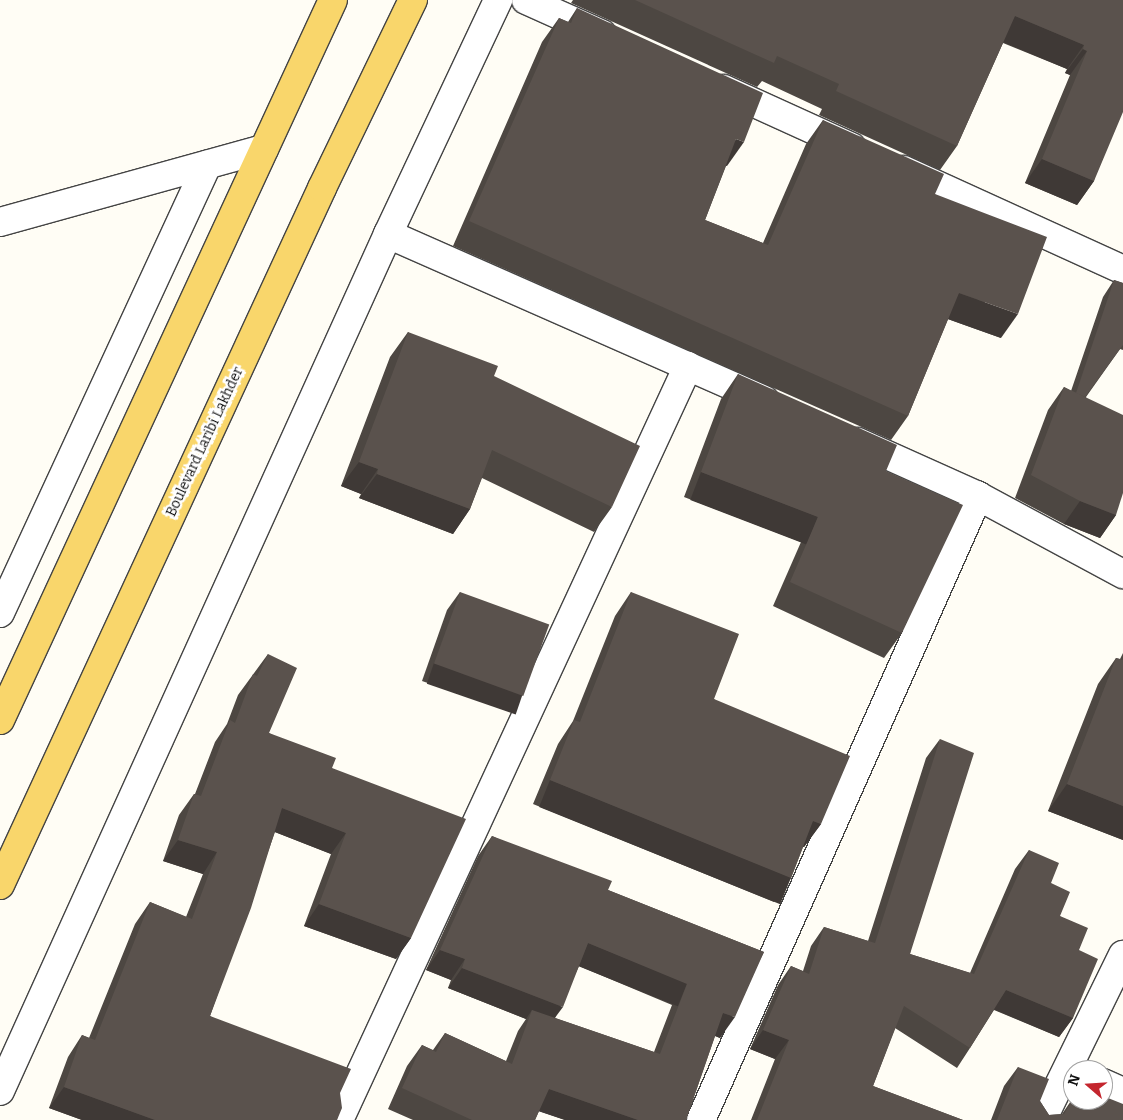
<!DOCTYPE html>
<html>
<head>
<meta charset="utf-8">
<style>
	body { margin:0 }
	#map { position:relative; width:1123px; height:1120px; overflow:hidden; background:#fffdf5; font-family:Bitter,serif }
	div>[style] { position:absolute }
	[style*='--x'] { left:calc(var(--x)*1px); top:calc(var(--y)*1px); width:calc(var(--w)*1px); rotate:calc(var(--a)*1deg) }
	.roads { filter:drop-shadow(1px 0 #444) drop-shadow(-1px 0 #444) drop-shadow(0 1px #444) drop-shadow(0 -1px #444) }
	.street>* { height:28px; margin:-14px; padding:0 14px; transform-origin:14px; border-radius:14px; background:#fff }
	.primary>* { height:28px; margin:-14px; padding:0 14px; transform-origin:14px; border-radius:14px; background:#f9d66b }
	.wall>* { inset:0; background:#4d4742 }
	.shaded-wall>* { inset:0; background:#3f3936; transform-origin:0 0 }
	.building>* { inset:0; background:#5a524d; transform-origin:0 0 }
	span { translate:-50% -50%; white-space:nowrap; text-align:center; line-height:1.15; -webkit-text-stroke:5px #fff; paint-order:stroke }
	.street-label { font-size:14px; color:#111 }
	.north { position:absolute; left:1063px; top:1060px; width:50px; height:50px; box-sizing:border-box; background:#fff; border:1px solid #a0a0a0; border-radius:50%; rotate:289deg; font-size:14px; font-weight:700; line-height:20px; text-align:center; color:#111 }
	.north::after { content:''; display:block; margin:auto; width:18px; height:22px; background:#c4262e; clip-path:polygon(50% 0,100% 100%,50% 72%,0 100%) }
</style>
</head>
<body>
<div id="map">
	<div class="roads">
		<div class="street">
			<div style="--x:526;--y:0;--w:83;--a:24.1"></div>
			<div style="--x:724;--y:89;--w:140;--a:24.5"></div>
			<div style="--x:904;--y:170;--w:241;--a:24.5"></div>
			<div style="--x:0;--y:222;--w:274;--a:-15.5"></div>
			<div style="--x:388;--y:234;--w:411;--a:23.8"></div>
			<div style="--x:858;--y:442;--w:132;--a:24.2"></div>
			<div style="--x:978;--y:496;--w:165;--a:28.3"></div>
			<div style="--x:0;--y:613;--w:494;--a:-65.2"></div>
			<div style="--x:1103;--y:1083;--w:22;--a:24"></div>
			<div style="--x:0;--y:1091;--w:941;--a:-65.64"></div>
			<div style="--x:388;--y:234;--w:259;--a:-64.8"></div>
			<div style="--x:339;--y:1120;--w:831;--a:-65.16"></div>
			<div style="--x:701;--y:1120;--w:683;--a:-66.06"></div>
			<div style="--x:1042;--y:1120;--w:184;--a:-63.9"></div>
		</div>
		<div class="primary">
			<div style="--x:0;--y:720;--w:793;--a:-65.18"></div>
			<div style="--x:0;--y:885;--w:768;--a:-65.2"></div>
			<div style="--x:322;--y:188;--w:209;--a:-64.2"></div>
		</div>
	</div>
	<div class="wall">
		<div style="clip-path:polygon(573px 0,1123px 0,1094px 181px,1077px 205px,1025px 183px,1070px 75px,1065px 73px,1067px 69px,1003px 43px,957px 146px,940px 170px,819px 115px,822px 109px,762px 81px,757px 87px,571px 3px)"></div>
		<div style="clip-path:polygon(577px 8px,727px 166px,726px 166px,705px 220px,763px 243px,806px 144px,823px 120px,935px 194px,1001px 338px,948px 319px,908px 416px,891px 440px,453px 246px,542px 42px,559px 18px,568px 22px)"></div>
		<div style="clip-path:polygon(1114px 280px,1123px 283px,1123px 350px,1120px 349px,1086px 397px,1116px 515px,1100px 538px,1064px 524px,1015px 498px,1048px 410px,1064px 387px,1071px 391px,1103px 297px)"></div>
		<div style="clip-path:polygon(408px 332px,612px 507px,594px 532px,482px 478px,470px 509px,453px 534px,359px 498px,361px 494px,341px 486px,390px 357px)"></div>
		<div style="clip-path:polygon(738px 374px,886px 471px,902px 633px,884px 658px,773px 606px,801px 542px,684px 497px,721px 399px)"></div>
		<div style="clip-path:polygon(460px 592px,511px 712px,422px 681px,447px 610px)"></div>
		<div style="clip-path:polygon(631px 592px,714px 699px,821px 824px,804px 847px,803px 847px,791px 878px,774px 902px,533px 804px,558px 744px,573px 721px,615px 616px)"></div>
		<div style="clip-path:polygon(1123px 653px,1123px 840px,1048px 811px,1098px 684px,1116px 658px,1120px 659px)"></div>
		<div style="clip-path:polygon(268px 654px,269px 733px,332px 768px,411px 938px,396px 959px,304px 926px,331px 854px,275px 832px,210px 1016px,340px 1093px,337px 1120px,82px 1120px,49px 1108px,68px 1057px,82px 1035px,89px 1038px,135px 924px,150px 902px,186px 917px,203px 874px,163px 861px,179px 815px,194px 794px,195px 794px,215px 742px,227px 724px,238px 695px)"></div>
		<div style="clip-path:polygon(940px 739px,910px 954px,970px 973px,1015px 869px,1029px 850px,1051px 883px,1060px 916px,1079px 950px,1073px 1018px,1059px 1037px,994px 1010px,970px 1048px,957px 1068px,895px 1028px,873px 1086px,963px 1120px,751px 1120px,775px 1059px,750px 1049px,778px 985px,791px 966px,803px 971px,811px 946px,824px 927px,868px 941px,926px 758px)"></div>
		<div style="clip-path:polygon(evenodd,492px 836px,608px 890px,764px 952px,720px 1038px,715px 1036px,686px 1120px,565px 1120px,539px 1111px,535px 1120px,413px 1120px,388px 1109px,407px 1066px,422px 1045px,433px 1050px,445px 1033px,506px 1061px,518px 1031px,526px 1019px,448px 988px,451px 980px,426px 970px,478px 856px,492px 836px,579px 966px,672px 1005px,654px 1052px,555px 1018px,579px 966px)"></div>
		<div style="clip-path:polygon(1018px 1067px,1049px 1115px,1062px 1114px,1073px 1098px,1073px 1100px,1123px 1120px,991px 1120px,1004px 1086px)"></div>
	</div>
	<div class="shaded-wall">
		<div style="clip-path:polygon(1015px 16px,1084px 45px,1067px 69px,998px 40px)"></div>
		<div style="clip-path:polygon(1083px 49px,1087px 51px,1070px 75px,1065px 73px)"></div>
		<div style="clip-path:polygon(736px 139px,744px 142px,727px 166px,719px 164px)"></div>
		<div style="clip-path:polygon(1042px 159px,1094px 181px,1077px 205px,1025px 183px)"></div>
		<div style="clip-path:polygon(959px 293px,1018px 314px,1001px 338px,942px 317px)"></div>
		<div style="clip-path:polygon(359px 462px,378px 469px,361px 494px,341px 486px)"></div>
		<div style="left:701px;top:472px;width:125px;height:30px;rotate:21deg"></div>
		<div style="clip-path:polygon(377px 474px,470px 509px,453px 534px,359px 498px)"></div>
		<div style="clip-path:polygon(1080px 501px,1116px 515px,1100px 538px,1064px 524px)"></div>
		<div style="left:434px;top:663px;width:94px;height:22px;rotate:19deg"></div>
		<div style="left:550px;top:780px;width:260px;height:29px;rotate:22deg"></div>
		<div style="clip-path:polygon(1067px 784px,1123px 806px,1123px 840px,1048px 811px)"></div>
		<div style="clip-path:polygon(282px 808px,346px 833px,331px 854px,267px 829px)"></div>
		<div style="clip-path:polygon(813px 821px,821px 824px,804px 847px,797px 844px)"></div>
		<div style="clip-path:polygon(178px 840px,217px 852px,203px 874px,163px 861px)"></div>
		<div style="clip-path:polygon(319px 904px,411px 938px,396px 959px,304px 926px)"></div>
		<div style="left:588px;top:943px;width:107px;height:25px;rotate:22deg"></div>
		<div style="clip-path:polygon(440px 950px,465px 959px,451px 980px,426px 970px)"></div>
		<div style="clip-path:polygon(462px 968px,563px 1007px,548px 1027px,532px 1010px,526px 1019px,448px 988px)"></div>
		<div style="clip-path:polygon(1006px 990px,1073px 1018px,1059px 1037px,993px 1009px)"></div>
		<div style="clip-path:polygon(723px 1013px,735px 1017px,720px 1038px,708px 1033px)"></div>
		<div style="clip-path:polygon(763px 1030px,789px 1040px,775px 1059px,750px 1049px)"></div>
		<div style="clip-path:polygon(64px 1087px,155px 1120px,82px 1120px,49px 1108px)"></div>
		<div style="clip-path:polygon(549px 1089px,638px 1120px,565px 1120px,535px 1110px)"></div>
	</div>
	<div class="building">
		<div style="clip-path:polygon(635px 0,1123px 0,1123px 112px,1094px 181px,1042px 159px,1087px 51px,1083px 49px,1084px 45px,1015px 16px,957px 146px,836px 91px,839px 84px,777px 56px,774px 63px)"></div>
		<div style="clip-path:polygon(577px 8px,763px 93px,744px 142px,736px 139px,705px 220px,768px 245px,823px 120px,944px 174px,935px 194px,1047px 237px,1018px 314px,959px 293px,908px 416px,469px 221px,559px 18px,571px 23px)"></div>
		<div style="clip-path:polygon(1114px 280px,1123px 283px,1123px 345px,1085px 397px,1076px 393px)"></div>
		<div style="clip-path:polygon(408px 332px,498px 366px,494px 376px,640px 446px,612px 507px,492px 450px,470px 509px,377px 474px,378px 469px,359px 462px)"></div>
		<div style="clip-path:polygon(738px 374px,897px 445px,886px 471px,963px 505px,902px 633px,790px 582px,818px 517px,701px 472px)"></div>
		<div style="clip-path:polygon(1064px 387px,1123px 415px,1123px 493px,1116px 515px,1080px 501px,1031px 475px)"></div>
		<div style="left:460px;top:592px;width:95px;height:76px;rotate:20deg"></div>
		<div style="clip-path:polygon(631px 592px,739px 634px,714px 699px,850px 756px,821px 824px,813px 821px,791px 878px,550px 780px,574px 720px,580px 722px)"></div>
		<div style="clip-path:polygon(268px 654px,297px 668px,269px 733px,336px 758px,332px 768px,466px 819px,411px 938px,319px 904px,346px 833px,282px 808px,251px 908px,210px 1016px,351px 1069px,340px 1093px,342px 1108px,337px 1120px,155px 1120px,64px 1087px,82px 1035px,95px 1040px,150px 902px,192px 919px,217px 852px,178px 840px,194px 794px,201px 796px,230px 720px,235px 723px,253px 674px,257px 676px)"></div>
		<div style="clip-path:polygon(1116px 658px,1123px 660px,1123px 806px,1067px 784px)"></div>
		<div style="clip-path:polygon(940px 739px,974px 753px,910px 954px,974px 974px,1029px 850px,1059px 863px,1051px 883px,1070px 892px,1060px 916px,1088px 928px,1079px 950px,1098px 959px,1073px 1018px,1006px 990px,970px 1048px,904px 1006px,873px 1086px,963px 1120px,757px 1120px,789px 1040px,763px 1030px,791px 966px,809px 974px,824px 927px,875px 943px)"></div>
		<div style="clip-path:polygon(492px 836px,612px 881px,608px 890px,764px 952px,735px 1017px,723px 1013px,686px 1120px,638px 1120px,549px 1089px,535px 1120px,472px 1120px,402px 1088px,422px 1045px,436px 1052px,445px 1033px,512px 1064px,532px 1010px,660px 1054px,687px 984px,588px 943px,563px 1007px,462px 968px,465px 959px,440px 950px)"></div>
		<div style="clip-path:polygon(1018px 1067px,1049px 1079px,1040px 1101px,1049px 1115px,1064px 1114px,1073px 1099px,1073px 1100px,1103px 1100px,1103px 1096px,1123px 1104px,1123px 1120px,997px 1120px)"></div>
	</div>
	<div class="street-label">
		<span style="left:205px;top:442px;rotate:-65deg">Boulevard Laribi Lakhder</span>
	</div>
	<div class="north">N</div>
</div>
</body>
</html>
